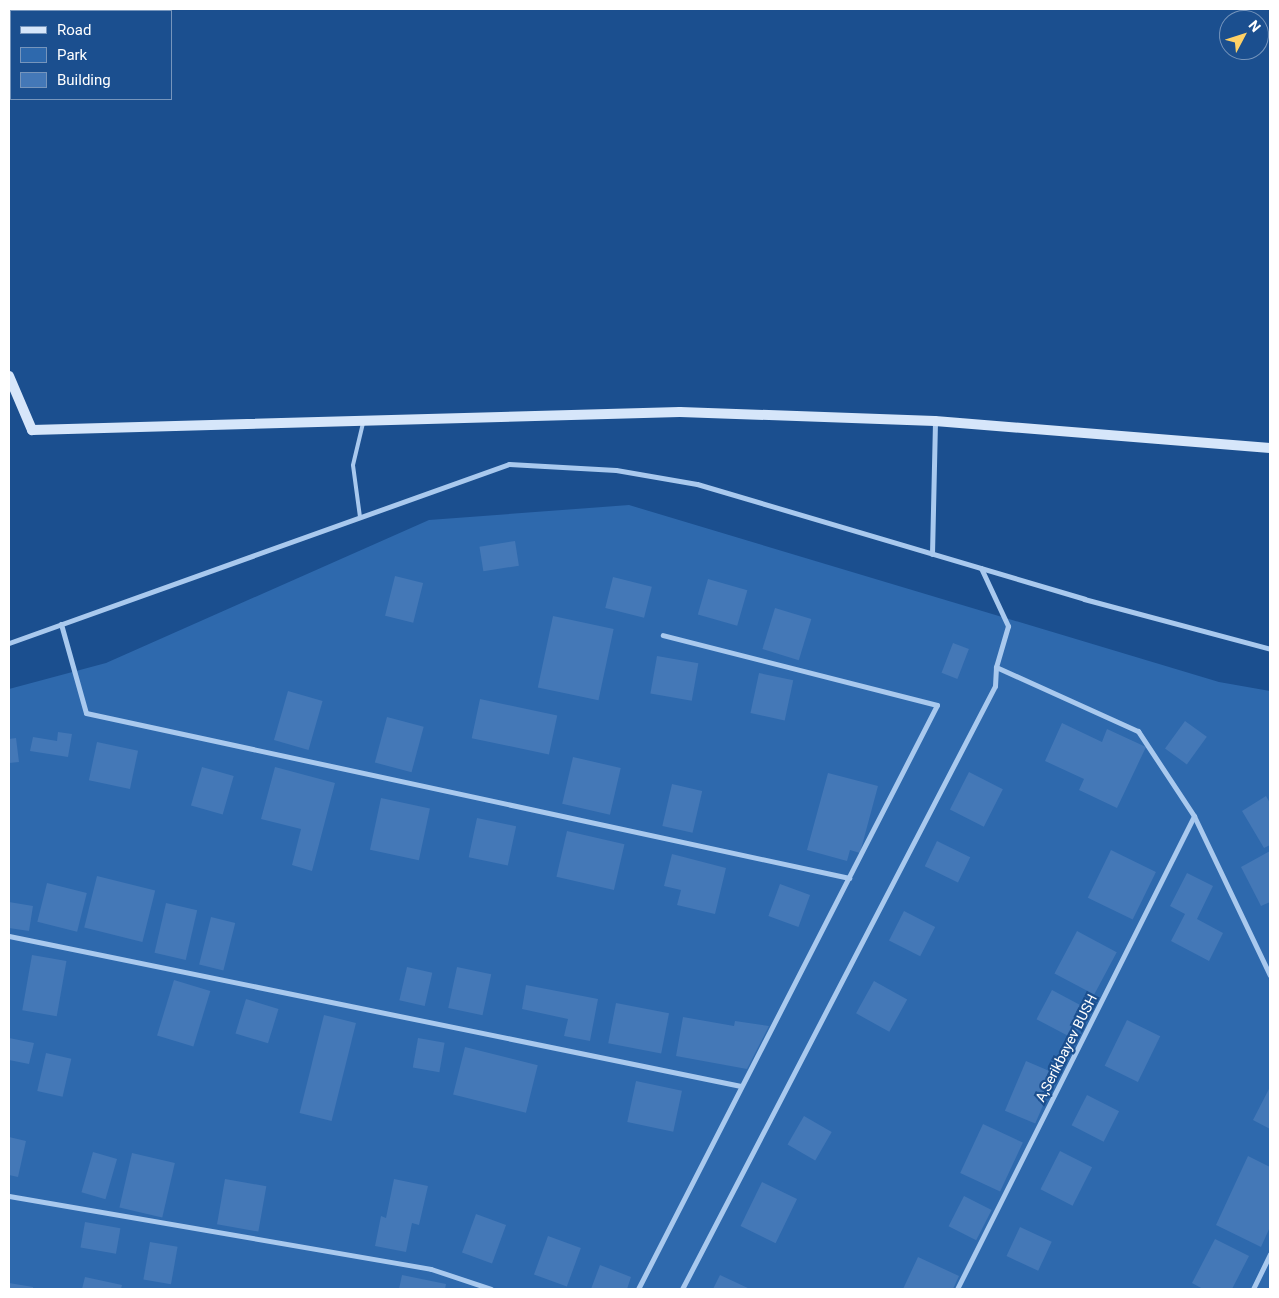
<!DOCTYPE html>
<html>
<head>
<meta charset="utf-8">
<style>
	body { margin:0 }
	#map { position:relative; width:1279px; height:1298px; overflow:hidden; background:#1b4f8f; font-family:Roboto,sans-serif }
	div>[style] { position:absolute }
	[style*='--x'] { left:calc(var(--x)*1px); top:calc(var(--y)*1px); width:calc(var(--w)*1px); rotate:calc(var(--a)*1deg) }
	.green>* { inset:0; background:#2e69ad }
	.building>* { inset:0; background:#4478b7; transform-origin:0 0 }
	.service>* { height:4px; margin:-2px; padding:0 2px; transform-origin:2px; border-radius:2px; background:#a9c9ee }
	.minor>* { height:5px; margin:-2.5px; padding:0 2.5px; transform-origin:2.5px; border-radius:2.5px; background:#a9c9ee }
	.secondary>* { height:10px; margin:-5px; padding:0 5px; transform-origin:5px; border-radius:5px; background:#d6e6fa }
	span { translate:-50% -50%; white-space:nowrap; text-align:center; line-height:1.15; -webkit-text-stroke:4.5px #1b4f8f; paint-order:stroke }
	.street-label { font-size:14px; color:#fff }
	.frame { position:absolute; inset:0; border:10px solid #fff; pointer-events:none }
	.legend { position:absolute; left:10px; top:10px; width:162px; height:90px; box-sizing:border-box; background:#1b4f8f; border:1px solid #7695bc; margin:0; padding:6px 9px; list-style:none; font-size:15px; color:#fff }
	.legend li { display:flex; align-items:center; gap:10px; height:25px }
	.legend b { width:25px; border:1px solid #7695bc }
	.north { position:absolute; left:1219px; top:10px; width:50px; height:50px; box-sizing:border-box; background:#1b4f8f; border:1px solid #7695bc; border-radius:50%; rotate:50deg; font-size:14px; font-weight:700; line-height:20px; text-align:center; color:#fff }
	.north::after { content:''; display:block; margin:auto; width:18px; height:22px; background:#ffd166; clip-path:polygon(50% 0,100% 100%,50% 72%,0 100%) }
</style>
</head>
<body>
<div id="map">
	<div class="green">
		<div style="clip-path:polygon(629px 505px,1219px 682px,1270px 691px,1270px 1289px,9px 1289px,9px 689px,106px 663px,429px 520px)"></div>
	</div>
	<div class="building">
		<div style="left:515px;top:541px;width:25px;height:36px;rotate:81deg"></div>
		<div style="left:395px;top:576px;width:29px;height:41px;rotate:14deg"></div>
		<div style="left:613px;top:577px;width:40px;height:32px;rotate:14deg"></div>
		<div style="left:708px;top:579px;width:41px;height:37px;rotate:16deg"></div>
		<div style="left:775px;top:608px;width:38px;height:43px;rotate:17deg"></div>
		<div style="left:553px;top:616px;width:62px;height:73px;rotate:12deg"></div>
		<div style="left:953px;top:643px;width:17px;height:32px;rotate:21deg"></div>
		<div style="left:657px;top:656px;width:42px;height:38px;rotate:10deg"></div>
		<div style="left:759px;top:673px;width:35px;height:41px;rotate:12deg"></div>
		<div style="left:288px;top:691px;width:36px;height:51px;rotate:16deg"></div>
		<div style="left:480px;top:699px;width:79px;height:40px;rotate:12deg"></div>
		<div style="left:387px;top:717px;width:38px;height:47px;rotate:15deg"></div>
		<div style="left:1185px;top:721px;width:27px;height:34px;rotate:36deg"></div>
		<div style="clip-path:polygon(1062px 723px,1102px 742px,1107px 729px,1146px 747px,1117px 808px,1079px 790px,1084px 779px,1045px 761px)"></div>
		<div style="clip-path:polygon(58px 732px,72px 734px,68px 757px,30px 751px,33px 737px,57px 741px)"></div>
		<div style="clip-path:polygon(16px 738px,19px 762px,9px 763px,9px 739px)"></div>
		<div style="left:97px;top:742px;width:42px;height:39px;rotate:12deg"></div>
		<div style="left:573px;top:757px;width:49px;height:48px;rotate:13deg"></div>
		<div style="left:202px;top:767px;width:33px;height:40px;rotate:16deg"></div>
		<div style="clip-path:polygon(275px 767px,335px 783px,312px 871px,292px 865px,301px 829px,261px 819px)"></div>
		<div style="left:969px;top:772px;width:38px;height:42px;rotate:27deg"></div>
		<div style="clip-path:polygon(828px 773px,878px 786px,860px 853px,850px 850px,847px 861px,807px 850px)"></div>
		<div style="left:672px;top:784px;width:31px;height:43px;rotate:13deg"></div>
		<div style="clip-path:polygon(1266px 796px,1270px 803px,1270px 845px,1264px 848px,1242px 811px)"></div>
		<div style="left:381px;top:798px;width:50px;height:53px;rotate:12deg"></div>
		<div style="left:477px;top:818px;width:40px;height:40px;rotate:12deg"></div>
		<div style="left:567px;top:831px;width:59px;height:47px;rotate:13deg"></div>
		<div style="left:937px;top:841px;width:37px;height:28px;rotate:26deg"></div>
		<div style="left:1111px;top:850px;width:50px;height:53px;rotate:26deg"></div>
		<div style="clip-path:polygon(1270px 851px,1270px 902px,1261px 906px,1241px 867px)"></div>
		<div style="clip-path:polygon(672px 854px,726px 868px,715px 914px,677px 905px,681px 890px,664px 886px)"></div>
		<div style="clip-path:polygon(1187px 873px,1213px 886px,1197px 919px,1223px 933px,1209px 961px,1171px 941px,1185px 914px,1170px 906px)"></div>
		<div style="left:97px;top:876px;width:60px;height:53px;rotate:14deg"></div>
		<div style="left:47px;top:883px;width:41px;height:40px;rotate:14deg"></div>
		<div style="left:780px;top:884px;width:32px;height:34px;rotate:20deg"></div>
		<div style="clip-path:polygon(9px 902px,33px 906px,29px 931px,9px 928px)"></div>
		<div style="left:166px;top:903px;width:32px;height:51px;rotate:13deg"></div>
		<div style="left:904px;top:911px;width:35px;height:33px;rotate:27deg"></div>
		<div style="left:211px;top:917px;width:25px;height:49px;rotate:14deg"></div>
		<div style="left:1077px;top:931px;width:45px;height:48px;rotate:28deg"></div>
		<div style="left:32px;top:955px;width:35px;height:56px;rotate:10deg"></div>
		<div style="left:407px;top:967px;width:26px;height:34px;rotate:13deg"></div>
		<div style="left:457px;top:967px;width:35px;height:42px;rotate:12deg"></div>
		<div style="left:174px;top:980px;width:38px;height:58px;rotate:17deg"></div>
		<div style="left:874px;top:981px;width:38px;height:37px;rotate:29deg"></div>
		<div style="clip-path:polygon(526px 985px,598px 999px,590px 1041px,564px 1036px,568px 1019px,522px 1009px)"></div>
		<div style="left:1052px;top:990px;width:42px;height:33px;rotate:28deg"></div>
		<div style="left:246px;top:999px;width:34px;height:36px;rotate:17deg"></div>
		<div style="left:616px;top:1003px;width:54px;height:41px;rotate:11deg"></div>
		<div style="left:324px;top:1015px;width:33px;height:101px;rotate:14deg"></div>
		<div style="clip-path:polygon(683px 1017px,734px 1026px,735px 1021px,769px 1026px,747px 1069px,676px 1056px)"></div>
		<div style="left:1127px;top:1020px;width:37px;height:51px;rotate:26deg"></div>
		<div style="clip-path:polygon(9px 1038px,34px 1043px,29px 1064px,9px 1060px)"></div>
		<div style="left:418px;top:1038px;width:27px;height:30px;rotate:10deg"></div>
		<div style="left:465px;top:1047px;width:75px;height:49px;rotate:14deg"></div>
		<div style="left:46px;top:1053px;width:26px;height:39px;rotate:13deg"></div>
		<div style="left:1026px;top:1061px;width:33px;height:54px;rotate:23deg"></div>
		<div style="left:636px;top:1081px;width:47px;height:42px;rotate:12deg"></div>
		<div style="clip-path:polygon(1270px 1087px,1270px 1129px,1253px 1120px)"></div>
		<div style="left:1087px;top:1095px;width:36px;height:34px;rotate:27deg"></div>
		<div style="left:804px;top:1116px;width:32px;height:33px;rotate:30deg"></div>
		<div style="left:983px;top:1124px;width:44px;height:54px;rotate:25deg"></div>
		<div style="clip-path:polygon(9px 1137px,26px 1141px,18px 1177px,9px 1175px)"></div>
		<div style="left:1060px;top:1151px;width:36px;height:43px;rotate:27deg"></div>
		<div style="left:93px;top:1152px;width:25px;height:42px;rotate:16deg"></div>
		<div style="left:132px;top:1153px;width:44px;height:56px;rotate:13deg"></div>
		<div style="clip-path:polygon(1248px 1156px,1270px 1167px,1270px 1227px,1261px 1247px,1216px 1225px)"></div>
		<div style="left:225px;top:1179px;width:42px;height:46px;rotate:10deg"></div>
		<div style="clip-path:polygon(394px 1179px,428px 1186px,419px 1225px,412px 1223px,406px 1252px,375px 1246px,381px 1216px,386px 1218px)"></div>
		<div style="left:762px;top:1182px;width:39px;height:49px;rotate:26deg"></div>
		<div style="left:964px;top:1196px;width:31px;height:34px;rotate:27deg"></div>
		<div style="left:476px;top:1214px;width:32px;height:41px;rotate:20deg"></div>
		<div style="left:85px;top:1222px;width:36px;height:26px;rotate:10deg"></div>
		<div style="left:1020px;top:1227px;width:35px;height:32px;rotate:25deg"></div>
		<div style="left:548px;top:1236px;width:35px;height:41px;rotate:20deg"></div>
		<div style="clip-path:polygon(1215px 1239px,1249px 1256px,1232px 1289px,1203px 1289px,1192px 1283px)"></div>
		<div style="left:150px;top:1242px;width:28px;height:38px;rotate:10deg"></div>
		<div style="clip-path:polygon(918px 1257px,959px 1276px,953px 1289px,903px 1289px)"></div>
		<div style="clip-path:polygon(600px 1265px,631px 1277px,627px 1289px,591px 1289px)"></div>
		<div style="clip-path:polygon(402px 1275px,446px 1284px,445px 1289px,399px 1289px)"></div>
		<div style="clip-path:polygon(720px 1275px,750px 1289px,713px 1289px)"></div>
		<div style="clip-path:polygon(85px 1277px,122px 1285px,121px 1289px,82px 1289px)"></div>
		<div style="clip-path:polygon(9px 1283px,33px 1287px,33px 1289px,9px 1289px)"></div>
	</div>
	<div class="service">
		<div style="--x:360;--y:517;--w:52;--a:-97.7"></div>
		<div style="--x:353;--y:465;--w:43;--a:-76.6"></div>
	</div>
	<div class="minor">
		<div style="--x:932;--y:554;--w:133;--a:-88.7"></div>
		<div style="--x:981;--y:568;--w:64;--a:65"></div>
		<div style="--x:1008;--y:626;--w:43;--a:106.3"></div>
		<div style="--x:996;--y:667;--w:156;--a:24.3"></div>
		<div style="--x:1138;--y:731;--w:102;--a:56.6"></div>
		<div style="--x:1194;--y:816;--w:176;--a:64.5"></div>
		<div style="--x:61;--y:624;--w:92;--a:74.3"></div>
		<div style="--x:86;--y:713;--w:781;--a:12.2"></div>
		<div style="--x:9;--y:643;--w:531;--a:-19.7"></div>
		<div style="--x:509;--y:464;--w:107;--a:3.2"></div>
		<div style="--x:616;--y:470;--w:82;--a:9.8"></div>
		<div style="--x:697;--y:484;--w:404;--a:16.5"></div>
		<div style="--x:1084;--y:599;--w:193;--a:15"></div>
		<div style="--x:9;--y:936;--w:747;--a:11.58"></div>
		<div style="--x:9;--y:1196;--w:428;--a:9.8"></div>
		<div style="--x:431;--y:1269;--w:63;--a:18.4"></div>
		<div style="--x:638;--y:1289;--w:656;--a:-62.89"></div>
		<div style="--x:937;--y:705;--w:283;--a:-165.7"></div>
		<div style="--x:682;--y:1289;--w:679;--a:-62.57"></div>
		<div style="--x:995;--y:686;--w:19;--a:-87"></div>
		<div style="--x:957;--y:1289;--w:529;--a:-63.39"></div>
		<div style="--x:1253;--y:1289;--w:39;--a:-64"></div>
	</div>
	<div class="secondary">
		<div style="--x:9;--y:376;--w:59;--a:66.9"></div>
		<div style="--x:32;--y:430;--w:648;--a:-1.59"></div>
		<div style="--x:680;--y:412;--w:255;--a:2"></div>
		<div style="--x:935;--y:421;--w:336;--a:4.6"></div>
	</div>
	<div class="street-label">
		<span style="left:1066px;top:1048px;rotate:-63deg">A,Serikbayev BUSH</span>
	</div>
	<div class="frame"></div>
	<ul class="legend">
	<li><b style="height:6px;background:#d6e6fa"></b>Road</li>
	<li><b style="height:14px;background:#2e69ad"></b>Park</li>
	<li><b style="height:14px;background:#4478b7"></b>Building</li>
	</ul>
	<div class="north">N</div>
</div>
</body>
</html>
